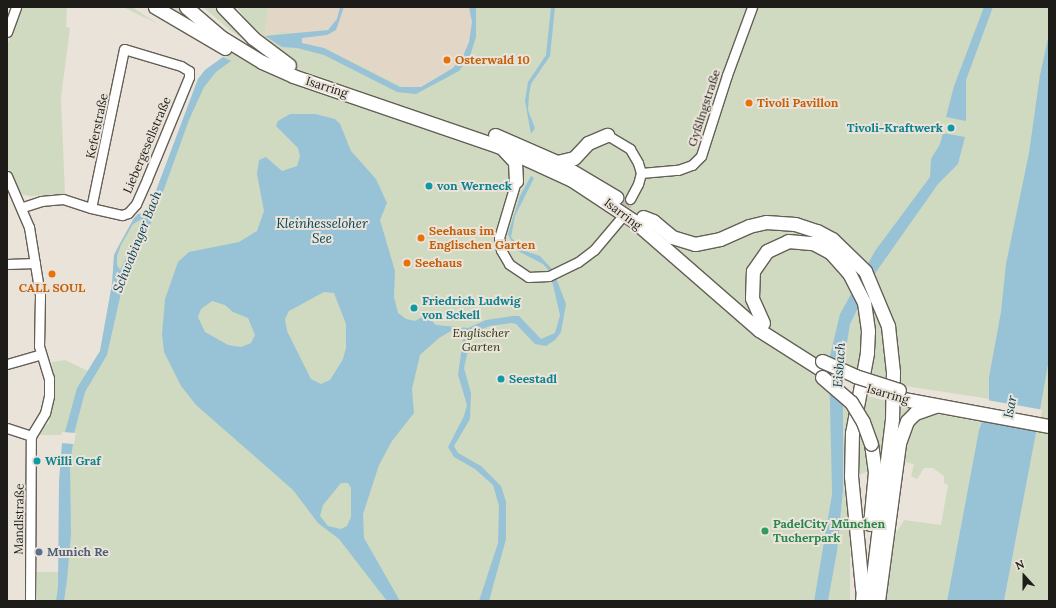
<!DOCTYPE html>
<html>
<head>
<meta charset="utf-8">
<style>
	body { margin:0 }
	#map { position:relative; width:1056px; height:608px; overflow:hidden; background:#eae3d9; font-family:Lora,serif }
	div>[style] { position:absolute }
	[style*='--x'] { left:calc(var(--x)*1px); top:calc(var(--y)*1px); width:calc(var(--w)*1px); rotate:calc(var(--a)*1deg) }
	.built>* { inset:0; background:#e2d7c7 }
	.green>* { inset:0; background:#d0dac0 }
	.water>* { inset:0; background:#98c2d6 }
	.pier>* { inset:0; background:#eae3d9; transform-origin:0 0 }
	.minor-tunnel>* { height:9px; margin-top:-4.5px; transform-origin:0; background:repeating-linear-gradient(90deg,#c1bbb2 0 9px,transparent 0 13.5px) }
	.roads { filter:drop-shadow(1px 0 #645f56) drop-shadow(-1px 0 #645f56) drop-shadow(0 1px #645f56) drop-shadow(0 -1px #645f56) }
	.minor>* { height:9px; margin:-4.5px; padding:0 4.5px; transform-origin:4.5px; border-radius:4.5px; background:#fff }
	.major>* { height:11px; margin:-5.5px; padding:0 5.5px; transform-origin:5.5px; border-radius:5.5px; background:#fff }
	.highway>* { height:13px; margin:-6.5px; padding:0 6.5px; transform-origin:6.5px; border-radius:6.5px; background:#fff }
	.bridges { filter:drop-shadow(1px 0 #645f56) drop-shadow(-1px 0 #645f56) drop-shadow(0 1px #645f56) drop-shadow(0 -1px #645f56) }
	.highway-bridge>* { height:13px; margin:-6.5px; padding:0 6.5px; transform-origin:6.5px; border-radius:6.5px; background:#fff }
	.dots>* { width:11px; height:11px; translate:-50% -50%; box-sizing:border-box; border:2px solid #eae3d9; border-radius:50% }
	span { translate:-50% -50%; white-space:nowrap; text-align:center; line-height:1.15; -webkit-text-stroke:4px #eae3d9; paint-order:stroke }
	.food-label { font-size:12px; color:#c56008; font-weight:700 }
	.left { translate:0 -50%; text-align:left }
	.street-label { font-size:12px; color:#1e1c18 }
	.culture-label { font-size:12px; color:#0d838f; font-weight:700 }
	.right { translate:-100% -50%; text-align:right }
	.park-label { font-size:12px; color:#2a370c; font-style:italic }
	.leisure-label { font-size:12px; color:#27864d; font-weight:700 }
	.service-label { font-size:12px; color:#4e5e75; font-weight:700 }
	.water-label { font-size:13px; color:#013f54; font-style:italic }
	.frame { position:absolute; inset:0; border:8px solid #1e1c18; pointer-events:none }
	.north { position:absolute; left:1004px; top:556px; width:40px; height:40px; -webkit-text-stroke:3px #eae3d9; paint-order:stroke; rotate:339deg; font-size:11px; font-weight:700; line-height:16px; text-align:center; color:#1e1c18 }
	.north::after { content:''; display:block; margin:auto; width:14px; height:18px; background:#1e1c18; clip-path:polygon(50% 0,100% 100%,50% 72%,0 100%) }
</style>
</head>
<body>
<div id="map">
	<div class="built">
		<div style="clip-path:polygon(268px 7px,469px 7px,472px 22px,469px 42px,463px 56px,453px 68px,421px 87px,408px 89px,324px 48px,302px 43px,293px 32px,265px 36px)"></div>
	</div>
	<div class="green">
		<div style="clip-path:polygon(22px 7px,67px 7px,66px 27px,70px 28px,61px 97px,65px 194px,30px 196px,21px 194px,7px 167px,7px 46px)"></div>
		<div style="clip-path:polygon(123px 7px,132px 7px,158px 24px)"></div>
		<div style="clip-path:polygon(163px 7px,181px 7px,201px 26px)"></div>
		<div style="clip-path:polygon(203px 7px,217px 7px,248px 42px,231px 31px)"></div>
		<div style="clip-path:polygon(237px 7px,268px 7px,265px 36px,283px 32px,302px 33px,302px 43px,324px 48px,408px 89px,421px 87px,453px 68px,463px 56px,469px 42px,472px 22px,469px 7px,1049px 7px,1049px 50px,990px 399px,899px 385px,843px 366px,831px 392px,832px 494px,814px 601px,35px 601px,36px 572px,59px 572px,59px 482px,63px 435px,40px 435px,39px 431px,49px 423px,52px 362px,65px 360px,88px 371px,100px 351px,112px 284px,114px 255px,119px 244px,134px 218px,138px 214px,148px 212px,198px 79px,205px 70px,223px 57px,242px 47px,218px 28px,244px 46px,264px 36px,247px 21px)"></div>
		<div style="clip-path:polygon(1049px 359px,1049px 601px,1004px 601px,1036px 433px)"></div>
		<div style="clip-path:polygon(864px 395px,886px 401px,887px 404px,883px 470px,874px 431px,862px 407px)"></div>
		<div style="clip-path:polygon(842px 401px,859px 427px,870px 460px,869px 471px,850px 478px,850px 601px,828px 601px,837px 552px,843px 491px)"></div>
		<div style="clip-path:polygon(901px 405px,911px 408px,899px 429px,896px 429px,897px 411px)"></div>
		<div style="clip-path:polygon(937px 414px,981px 422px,947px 601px,886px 601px,895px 535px,904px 520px,941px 525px,948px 485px,944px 483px,944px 476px,933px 468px,924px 468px,917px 479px,911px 476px,914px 464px,904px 462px,907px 437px,912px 426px,926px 416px)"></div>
	</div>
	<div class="water">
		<div style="clip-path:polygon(340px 7px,344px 7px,336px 30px,327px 35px,302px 38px,302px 43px,324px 48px,400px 87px,421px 87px,453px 68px,463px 56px,469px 42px,472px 22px,469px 7px,476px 7px,476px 37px,470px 56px,459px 71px,416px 94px,397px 92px,324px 55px,297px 48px,282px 47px,265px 36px,328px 30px,337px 19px)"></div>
		<div style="clip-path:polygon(551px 7px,555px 7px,550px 56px,531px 84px,529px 94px,528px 110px,535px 128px,531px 134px,525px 101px,528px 82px,546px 55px)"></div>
		<div style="clip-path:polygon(984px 7px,993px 7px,966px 80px,966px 121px,946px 117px,954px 86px)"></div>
		<div style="clip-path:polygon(1049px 34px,1049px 359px,1036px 433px,1004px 601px,947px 601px,979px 430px,989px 400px,989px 377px,1001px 312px,1006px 264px,1029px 153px,1040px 75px)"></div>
		<div style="clip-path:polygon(evenodd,223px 57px,231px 61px,216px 72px,204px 87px,189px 120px,155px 214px,121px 293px,107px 355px,85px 392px,75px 430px,70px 464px,71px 534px,67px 580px,64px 601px,56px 601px,58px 587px,59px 482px,62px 443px,77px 388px,100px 351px,112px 284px,114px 255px,134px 218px,138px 214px,148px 212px,198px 79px,205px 70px,223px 57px,142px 219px,144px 223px,120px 270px,117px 265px,117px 256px,121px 245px,133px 224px,142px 219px)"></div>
		<div style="clip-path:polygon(evenodd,290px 114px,315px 114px,335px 119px,340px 124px,351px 151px,376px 179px,387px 203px,380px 220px,395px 271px,394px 297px,398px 313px,406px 319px,415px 321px,431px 312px,432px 321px,436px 325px,468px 328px,486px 320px,513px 316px,519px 316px,541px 339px,555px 333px,560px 315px,550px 272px,543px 264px,516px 250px,508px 234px,520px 196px,531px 176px,534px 178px,515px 216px,511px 237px,522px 250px,540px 256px,553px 270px,566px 304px,561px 332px,555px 340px,546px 346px,535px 344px,516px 324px,511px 323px,490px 326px,472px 333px,464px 368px,471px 393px,470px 419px,454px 446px,458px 453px,481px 466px,501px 486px,506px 502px,506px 539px,489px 601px,479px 601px,498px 543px,499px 506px,493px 485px,475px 469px,454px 457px,448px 447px,464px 416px,467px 405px,458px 375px,464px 332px,451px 331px,439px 338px,420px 355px,412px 389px,414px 413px,392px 441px,379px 465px,363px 514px,364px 538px,400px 601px,387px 601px,339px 539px,318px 523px,293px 490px,196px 405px,181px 386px,164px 352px,162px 334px,165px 299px,178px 262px,189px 252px,239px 242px,257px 231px,264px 211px,257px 174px,259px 160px,266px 157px,282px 171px,297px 166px,300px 156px,298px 148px,276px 126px,278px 121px,290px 114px,324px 292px,334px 293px,346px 324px,346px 348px,343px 359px,330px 380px,321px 384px,311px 379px,287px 331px,285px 319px,289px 311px,324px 292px,290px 114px,212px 301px,225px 305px,233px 312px,248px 318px,255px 335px,251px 343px,241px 347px,228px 345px,205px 332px,198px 317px,201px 309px,212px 301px,290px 114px,341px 483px,348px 483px,351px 488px,351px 517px,347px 526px,341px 529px,328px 526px,320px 516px,323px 505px,341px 483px)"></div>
		<div style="clip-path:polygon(943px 133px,965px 137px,958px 164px,938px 184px,876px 272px,850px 324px,843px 366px,843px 491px,837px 552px,828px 601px,814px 601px,832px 494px,829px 360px,840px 314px,875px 251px,930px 177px,931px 159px,940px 144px)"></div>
	</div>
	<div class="pier">
		<div style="left:987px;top:400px;width:56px;height:22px;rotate:10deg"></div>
		<div style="clip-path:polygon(62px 432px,76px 433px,74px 444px,60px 443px)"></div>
	</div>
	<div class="minor-tunnel">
		<div style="--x:621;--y:218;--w:21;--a:-65"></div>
	</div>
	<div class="roads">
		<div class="minor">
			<div style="--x:7;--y:32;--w:27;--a:-70"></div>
			<div style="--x:607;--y:135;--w:27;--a:31"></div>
			<div style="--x:630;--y:149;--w:16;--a:60"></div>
			<div style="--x:638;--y:163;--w:10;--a:73"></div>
			<div style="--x:641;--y:173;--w:11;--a:105"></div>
			<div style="--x:638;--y:184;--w:17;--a:118"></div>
			<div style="--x:641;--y:173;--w:37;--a:-5"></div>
			<div style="--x:678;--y:170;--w:15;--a:-20"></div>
			<div style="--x:692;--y:165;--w:13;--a:-45"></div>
			<div style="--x:701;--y:156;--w:85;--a:-72.2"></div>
			<div style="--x:727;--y:75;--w:72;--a:-69.8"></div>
			<div style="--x:7;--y:176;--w:56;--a:66.7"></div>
			<div style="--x:29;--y:227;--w:69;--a:80.8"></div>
			<div style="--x:40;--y:295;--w:51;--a:91.1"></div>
			<div style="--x:39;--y:346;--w:34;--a:73"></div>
			<div style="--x:49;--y:378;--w:18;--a:90"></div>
			<div style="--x:49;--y:396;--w:17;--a:103"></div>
			<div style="--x:45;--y:413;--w:27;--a:121"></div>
			<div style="--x:516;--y:181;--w:59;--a:106.6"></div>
			<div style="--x:499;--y:238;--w:12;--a:81"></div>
			<div style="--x:501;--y:250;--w:16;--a:60"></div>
			<div style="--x:509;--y:264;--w:23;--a:34"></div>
			<div style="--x:528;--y:277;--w:21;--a:-3"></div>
			<div style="--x:549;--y:276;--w:32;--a:-26"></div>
			<div style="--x:578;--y:262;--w:20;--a:-37"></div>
			<div style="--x:594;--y:250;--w:42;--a:-49.8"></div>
			<div style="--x:23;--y:207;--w:19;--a:-18"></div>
			<div style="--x:41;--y:201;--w:22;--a:-5"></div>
			<div style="--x:63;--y:199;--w:29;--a:18"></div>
			<div style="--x:91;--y:208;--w:32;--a:13"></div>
			<div style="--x:122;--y:215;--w:6;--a:-18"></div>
			<div style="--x:128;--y:213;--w:12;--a:-48"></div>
			<div style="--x:136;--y:204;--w:27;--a:-66"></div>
			<div style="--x:147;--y:179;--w:110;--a:-67.6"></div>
			<div style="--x:189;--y:77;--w:6;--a:-90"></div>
			<div style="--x:189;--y:71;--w:9;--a:-148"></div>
			<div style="--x:181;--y:66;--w:59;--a:-163.4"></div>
			<div style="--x:124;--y:49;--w:162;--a:101.7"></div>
			<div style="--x:7;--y:264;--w:28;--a:-2"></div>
			<div style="--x:7;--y:364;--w:35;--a:-16"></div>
			<div style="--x:7;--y:428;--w:25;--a:18"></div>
			<div style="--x:30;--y:601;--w:165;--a:-89.7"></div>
		</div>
		<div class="major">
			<div style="--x:861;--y:601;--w:12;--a:-85"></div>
		</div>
		<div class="highway">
			<div style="--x:155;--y:7;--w:81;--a:30.4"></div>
			<div style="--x:186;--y:7;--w:46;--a:40.6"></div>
			<div style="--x:221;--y:37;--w:48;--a:31.4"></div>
			<div style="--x:262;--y:62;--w:34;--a:24"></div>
			<div style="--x:293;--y:76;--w:217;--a:18.9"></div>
			<div style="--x:498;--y:146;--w:81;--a:24.7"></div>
			<div style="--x:572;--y:180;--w:74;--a:33.5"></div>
			<div style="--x:634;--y:221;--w:166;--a:41.1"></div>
			<div style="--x:759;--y:330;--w:75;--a:32.4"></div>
			<div style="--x:223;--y:7;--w:43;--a:45.9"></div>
			<div style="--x:253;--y:38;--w:45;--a:36.9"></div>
			<div style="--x:495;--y:135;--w:68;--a:23.5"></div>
			<div style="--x:557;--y:162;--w:69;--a:30.7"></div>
			<div style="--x:504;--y:150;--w:16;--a:47"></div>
			<div style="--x:515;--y:162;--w:19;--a:87"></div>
			<div style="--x:557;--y:162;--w:17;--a:-13"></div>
			<div style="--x:574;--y:158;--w:21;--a:-47"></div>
			<div style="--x:588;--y:143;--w:21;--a:-23"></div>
			<div style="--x:643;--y:217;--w:11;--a:22"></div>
			<div style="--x:653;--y:221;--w:25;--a:40"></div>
			<div style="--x:672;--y:237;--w:24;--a:17"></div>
			<div style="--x:695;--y:244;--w:25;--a:-11"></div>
			<div style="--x:720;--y:239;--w:32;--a:-24"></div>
			<div style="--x:749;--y:226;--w:17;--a:-13"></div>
			<div style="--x:766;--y:222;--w:29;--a:4"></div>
			<div style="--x:795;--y:224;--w:23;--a:18"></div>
			<div style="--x:817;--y:231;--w:17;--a:28"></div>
			<div style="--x:832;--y:239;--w:46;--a:44.1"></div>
			<div style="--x:865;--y:271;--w:60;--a:67.3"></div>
			<div style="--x:888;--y:326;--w:46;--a:83.8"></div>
			<div style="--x:893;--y:372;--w:47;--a:91.2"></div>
			<div style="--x:892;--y:419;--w:183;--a:96.9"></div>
			<div style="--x:763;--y:323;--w:27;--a:-114"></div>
			<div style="--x:752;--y:298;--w:27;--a:-88"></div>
			<div style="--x:753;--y:271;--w:24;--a:-55"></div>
			<div style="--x:767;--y:251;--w:23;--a:-25"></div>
			<div style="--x:788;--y:241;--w:25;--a:5"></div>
			<div style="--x:813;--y:243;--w:19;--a:28"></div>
			<div style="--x:830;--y:252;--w:28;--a:48"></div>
			<div style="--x:849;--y:273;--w:33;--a:63"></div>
			<div style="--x:864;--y:302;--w:29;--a:82"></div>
			<div style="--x:868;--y:331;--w:22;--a:93"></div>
			<div style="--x:867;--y:353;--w:81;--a:100.6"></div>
			<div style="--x:852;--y:433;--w:43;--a:91.3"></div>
			<div style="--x:851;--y:476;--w:114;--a:84.4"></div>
			<div style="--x:898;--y:398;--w:154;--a:10.5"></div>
			<div style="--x:870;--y:524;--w:52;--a:-84.5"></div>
			<div style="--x:875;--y:472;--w:28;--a:-98"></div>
			<div style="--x:878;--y:601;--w:159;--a:-82.4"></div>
			<div style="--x:899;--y:443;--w:23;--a:-70"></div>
			<div style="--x:907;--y:421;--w:11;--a:-45"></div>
			<div style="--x:915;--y:413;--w:21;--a:-19"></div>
		</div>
	</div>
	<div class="bridges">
		<div class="highway-bridge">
			<div style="--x:822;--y:361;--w:36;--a:24"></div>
			<div style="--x:855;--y:376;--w:46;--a:17.7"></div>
			<div style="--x:822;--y:377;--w:38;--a:41"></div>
			<div style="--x:851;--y:402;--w:23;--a:59"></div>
			<div style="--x:863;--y:422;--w:23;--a:70"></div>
		</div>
	</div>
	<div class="dots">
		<div style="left:447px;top:60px;background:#e8710a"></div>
		<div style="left:749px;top:103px;background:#e8710a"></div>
		<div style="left:951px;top:128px;background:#0f9aa8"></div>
		<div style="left:429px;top:186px;background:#0f9aa8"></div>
		<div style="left:421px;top:238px;background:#e8710a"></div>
		<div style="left:407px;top:263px;background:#e8710a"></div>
		<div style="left:52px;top:274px;background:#e8710a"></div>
		<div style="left:414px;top:308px;background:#0f9aa8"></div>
		<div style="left:501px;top:379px;background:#0f9aa8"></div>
		<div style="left:37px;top:461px;background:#0f9aa8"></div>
		<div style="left:765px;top:531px;background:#2e9e5b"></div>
		<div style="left:39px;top:552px;background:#5c6f8a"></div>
	</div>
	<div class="food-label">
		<span class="left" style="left:455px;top:60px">Osterwald 10</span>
		<span class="left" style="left:757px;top:103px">Tivoli Pavillon</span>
		<span class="left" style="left:429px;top:238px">Seehaus im<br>Englischen Garten</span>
		<span class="left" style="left:415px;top:263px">Seehaus</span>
		<span style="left:52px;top:288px">CALL SOUL</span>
	</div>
	<div class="street-label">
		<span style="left:327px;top:87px;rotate:18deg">Isarring</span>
		<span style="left:704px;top:108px;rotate:-72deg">Gyßlingstraße</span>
		<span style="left:97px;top:126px;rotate:-78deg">Keferstraße</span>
		<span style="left:147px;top:145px;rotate:-67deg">Liebergesellstraße</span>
		<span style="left:623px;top:214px;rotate:37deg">Isarring</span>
		<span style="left:888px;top:394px;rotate:16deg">Isarring</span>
		<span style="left:19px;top:519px;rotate:-89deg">Mandlstraße</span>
	</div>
	<div class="culture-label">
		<span class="right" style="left:943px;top:128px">Tivoli-Kraftwerk</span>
		<span class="left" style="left:437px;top:186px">von Werneck</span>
		<span class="left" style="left:422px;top:308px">Friedrich Ludwig<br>von Sckell</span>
		<span class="left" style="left:509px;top:379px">Seestadl</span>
		<span class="left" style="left:45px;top:461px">Willi Graf</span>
	</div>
	<div class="park-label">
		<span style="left:481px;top:340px">Englischer<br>Garten</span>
	</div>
	<div class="leisure-label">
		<span class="left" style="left:773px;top:531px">PadelCity München<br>Tucherpark</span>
	</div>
	<div class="service-label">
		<span class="left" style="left:47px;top:552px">Munich Re</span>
	</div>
	<div class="water-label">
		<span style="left:322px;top:232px">Kleinhesseloher<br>See</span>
		<span style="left:138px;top:242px;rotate:-68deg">Schwabinger Bach</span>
		<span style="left:840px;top:365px;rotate:-86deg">Eisbach</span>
		<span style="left:1011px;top:407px;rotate:-79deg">Isar</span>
	</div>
	<div class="frame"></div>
	<div class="north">N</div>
</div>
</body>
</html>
